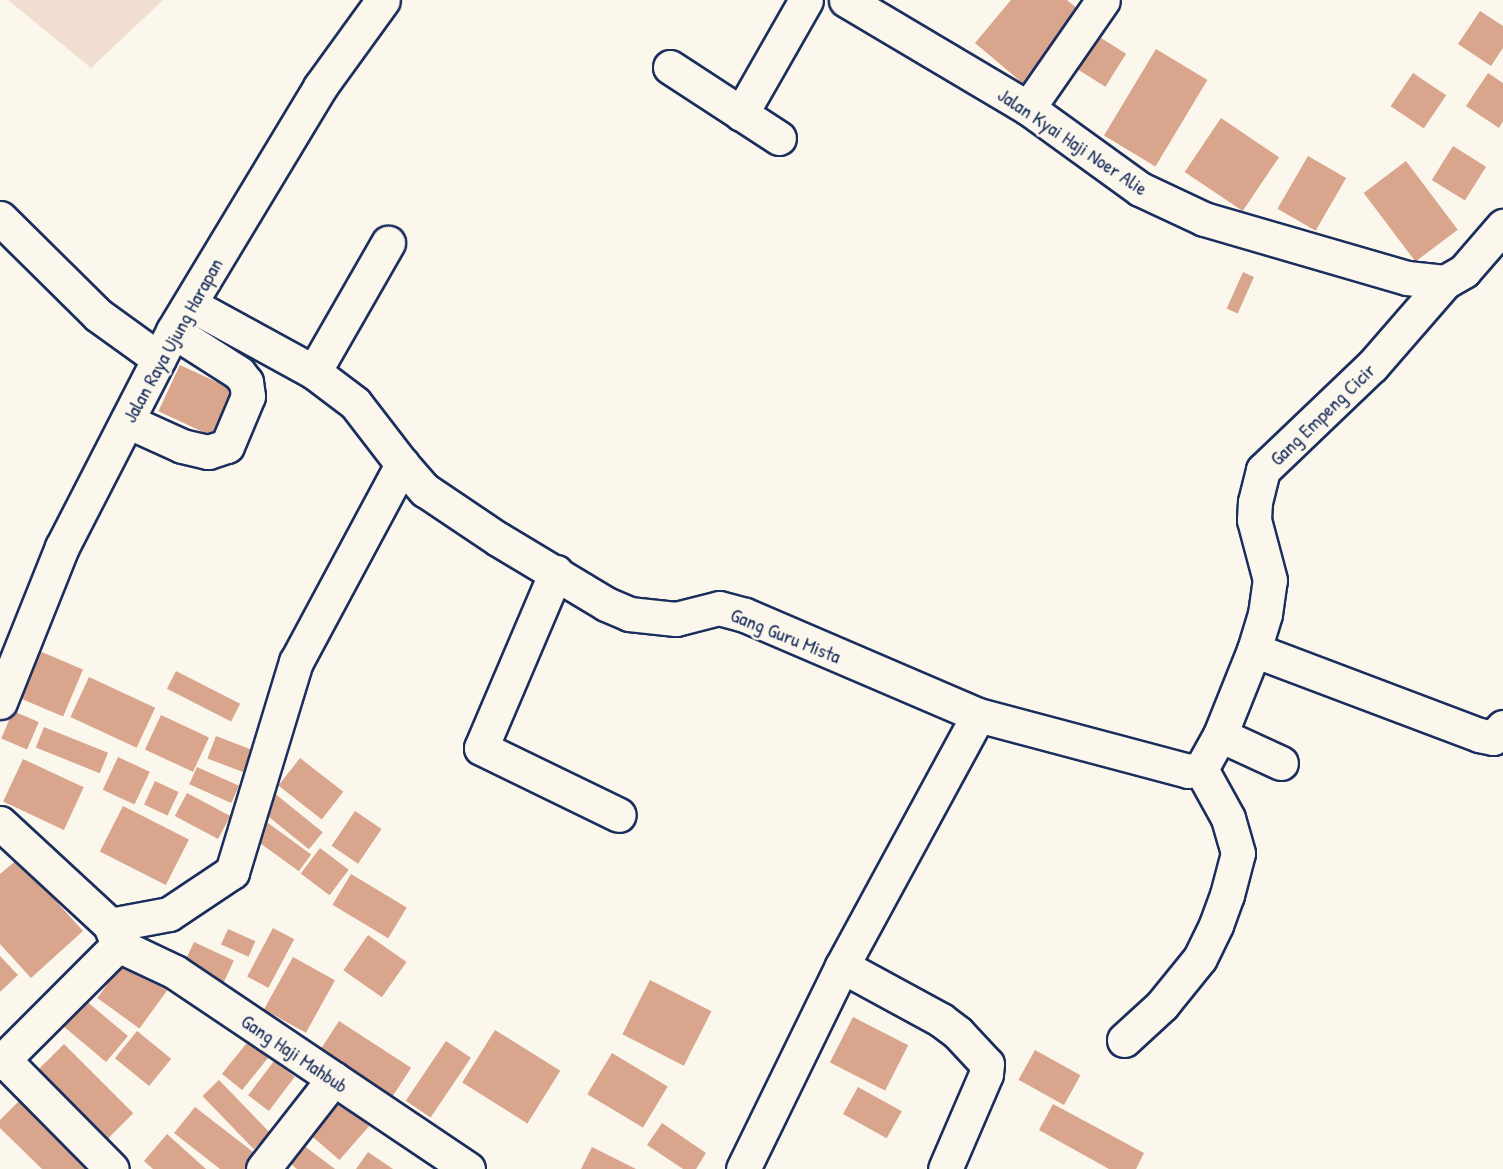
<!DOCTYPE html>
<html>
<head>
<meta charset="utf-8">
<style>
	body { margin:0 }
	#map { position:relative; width:1503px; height:1169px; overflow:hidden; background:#fbf7ec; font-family:"Patrick Hand",sans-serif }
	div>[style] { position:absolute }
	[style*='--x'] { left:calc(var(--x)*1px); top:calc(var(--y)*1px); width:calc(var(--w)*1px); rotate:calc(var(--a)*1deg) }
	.built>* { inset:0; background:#f1ded0 }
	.building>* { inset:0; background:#d9a58d; transform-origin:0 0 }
	.roads { filter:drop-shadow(2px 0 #1b2f5e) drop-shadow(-2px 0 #1b2f5e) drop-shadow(0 2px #1b2f5e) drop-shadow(0 -2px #1b2f5e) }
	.minor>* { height:33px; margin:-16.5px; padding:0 16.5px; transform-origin:16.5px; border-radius:16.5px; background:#fbf7ec }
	span { translate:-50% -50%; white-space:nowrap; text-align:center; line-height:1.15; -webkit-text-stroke:5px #fbf7ec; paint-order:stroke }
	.street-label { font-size:20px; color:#1b2f5e }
</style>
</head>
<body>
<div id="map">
	<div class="built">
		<div style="clip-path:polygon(8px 0,163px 0,91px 68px)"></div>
	</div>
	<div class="building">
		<div style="clip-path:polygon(1011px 0,1067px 0,1085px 15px,1026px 86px,975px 43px)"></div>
		<div style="clip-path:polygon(1480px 11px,1503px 26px,1503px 48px,1491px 66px,1458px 44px)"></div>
		<div style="left:1093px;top:33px;width:39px;height:39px;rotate:32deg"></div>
		<div style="left:1156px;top:49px;width:60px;height:101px;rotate:31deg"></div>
		<div style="left:1413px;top:73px;width:40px;height:40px;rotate:34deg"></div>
		<div style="clip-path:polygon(1488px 73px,1503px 83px,1503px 121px,1499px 128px,1466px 106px)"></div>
		<div style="left:1221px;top:118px;width:70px;height:65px;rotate:34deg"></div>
		<div style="left:1453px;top:146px;width:39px;height:40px;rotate:32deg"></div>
		<div style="left:1308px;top:156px;width:44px;height:61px;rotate:30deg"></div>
		<div style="left:1406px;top:161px;width:86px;height:53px;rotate:53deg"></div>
		<div style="left:1243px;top:272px;width:12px;height:40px;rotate:24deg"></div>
		<div style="left:180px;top:365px;width:60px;height:51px;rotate:25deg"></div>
		<div style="left:37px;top:650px;width:50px;height:51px;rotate:23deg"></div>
		<div style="left:176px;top:671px;width:72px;height:20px;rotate:27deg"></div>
		<div style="left:89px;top:677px;width:73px;height:44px;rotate:25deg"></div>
		<div style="left:13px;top:711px;width:28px;height:30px;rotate:23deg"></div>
		<div style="left:161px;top:715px;width:53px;height:38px;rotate:25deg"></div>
		<div style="left:44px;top:727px;width:69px;height:22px;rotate:22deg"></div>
		<div style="left:216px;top:736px;width:42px;height:24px;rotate:21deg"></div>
		<div style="left:118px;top:757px;width:35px;height:36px;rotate:25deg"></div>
		<div style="left:300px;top:758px;width:55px;height:35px;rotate:38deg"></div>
		<div style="left:23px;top:759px;width:67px;height:47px;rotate:25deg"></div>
		<div style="left:197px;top:767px;width:46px;height:19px;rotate:24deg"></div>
		<div style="left:155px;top:781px;width:26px;height:26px;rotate:25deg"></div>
		<div style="left:273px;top:792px;width:64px;height:22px;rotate:39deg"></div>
		<div style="left:187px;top:793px;width:49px;height:26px;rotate:28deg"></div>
		<div style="left:123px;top:806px;width:74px;height:51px;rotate:27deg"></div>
		<div style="left:355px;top:811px;width:32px;height:42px;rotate:34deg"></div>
		<div style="left:257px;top:815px;width:67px;height:21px;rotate:36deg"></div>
		<div style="left:320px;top:848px;width:36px;height:32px;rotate:37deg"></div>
		<div style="clip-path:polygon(18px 859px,83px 931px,31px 978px,0 944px,0 874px)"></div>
		<div style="left:351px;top:874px;width:65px;height:36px;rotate:31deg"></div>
		<div style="left:273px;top:928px;width:24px;height:55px;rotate:28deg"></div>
		<div style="left:228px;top:929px;width:30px;height:17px;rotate:24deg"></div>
		<div style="left:368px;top:935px;width:47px;height:43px;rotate:35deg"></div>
		<div style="left:194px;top:942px;width:44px;height:25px;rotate:25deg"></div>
		<div style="clip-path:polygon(0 956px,18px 975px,0 992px)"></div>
		<div style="left:293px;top:957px;width:48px;height:60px;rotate:29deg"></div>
		<div style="left:125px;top:960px;width:52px;height:47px;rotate:36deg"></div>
		<div style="left:650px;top:980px;width:69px;height:61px;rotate:27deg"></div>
		<div style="left:85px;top:1000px;width:56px;height:34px;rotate:40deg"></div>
		<div style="left:853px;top:1017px;width:62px;height:51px;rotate:27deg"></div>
		<div style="left:339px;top:1021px;width:86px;height:36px;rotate:33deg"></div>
		<div style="left:495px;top:1030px;width:77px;height:62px;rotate:32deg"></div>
		<div style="left:137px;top:1031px;width:44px;height:35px;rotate:39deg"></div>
		<div style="left:254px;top:1034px;width:26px;height:51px;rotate:39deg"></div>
		<div style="left:446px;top:1041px;width:30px;height:72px;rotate:34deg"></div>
		<div style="left:64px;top:1044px;width:98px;height:40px;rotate:45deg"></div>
		<div style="left:1035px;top:1050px;width:52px;height:34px;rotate:29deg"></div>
		<div style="left:612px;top:1053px;width:65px;height:48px;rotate:31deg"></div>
		<div style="left:274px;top:1061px;width:26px;height:43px;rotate:37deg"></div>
		<div style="left:219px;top:1080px;width:74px;height:23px;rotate:46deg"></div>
		<div style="left:858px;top:1087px;width:50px;height:31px;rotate:29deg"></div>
		<div style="left:332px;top:1094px;width:49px;height:45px;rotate:41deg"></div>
		<div style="clip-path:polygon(24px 1096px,97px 1169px,42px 1169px,0 1128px,0 1120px)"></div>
		<div style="clip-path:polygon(1053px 1104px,1144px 1153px,1136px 1169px,1109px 1169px,1039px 1130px)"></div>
		<div style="clip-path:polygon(195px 1107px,257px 1155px,247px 1169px,220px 1169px,174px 1133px)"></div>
		<div style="clip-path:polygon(662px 1123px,706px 1153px,696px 1169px,683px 1169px,647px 1145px)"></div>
		<div style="clip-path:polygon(167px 1134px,206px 1169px,153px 1169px,144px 1161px)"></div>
		<div style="clip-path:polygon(299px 1142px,335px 1169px,297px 1169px,286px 1160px)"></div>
		<div style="clip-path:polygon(592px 1147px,636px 1169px,581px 1169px)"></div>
		<div style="clip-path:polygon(368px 1152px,393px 1169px,356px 1169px)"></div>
	</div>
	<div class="roads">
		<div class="minor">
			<div style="--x:846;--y:0;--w:212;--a:30.7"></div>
			<div style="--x:1028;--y:108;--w:138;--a:35.9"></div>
			<div style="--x:1140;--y:189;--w:71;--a:25.1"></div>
			<div style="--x:1204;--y:219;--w:211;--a:16.2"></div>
			<div style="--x:1407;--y:278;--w:38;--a:6"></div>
			<div style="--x:1445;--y:282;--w:22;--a:-30"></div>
			<div style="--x:1464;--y:271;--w:60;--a:-49.1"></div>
			<div style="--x:670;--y:67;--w:130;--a:33.1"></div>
			<div style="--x:1028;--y:108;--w:131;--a:-55.2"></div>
			<div style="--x:741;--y:114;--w:131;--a:-60.3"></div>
			<div style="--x:0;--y:218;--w:138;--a:44.7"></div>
			<div style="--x:98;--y:315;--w:75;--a:35.8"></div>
			<div style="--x:314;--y:372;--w:149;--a:-60.2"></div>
			<div style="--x:127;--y:421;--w:60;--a:24.4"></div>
			<div style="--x:182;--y:446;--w:27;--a:13"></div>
			<div style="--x:208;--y:452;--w:20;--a:-18"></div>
			<div style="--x:227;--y:446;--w:54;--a:-67.2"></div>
			<div style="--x:248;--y:396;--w:14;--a:-98"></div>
			<div style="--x:246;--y:382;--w:11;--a:-128"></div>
			<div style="--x:239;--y:373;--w:78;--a:-147.5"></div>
			<div style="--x:402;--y:464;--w:35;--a:49"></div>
			<div style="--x:425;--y:490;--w:88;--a:33.9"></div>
			<div style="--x:498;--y:539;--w:126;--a:31"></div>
			<div style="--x:606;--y:604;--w:25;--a:23"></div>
			<div style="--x:629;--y:614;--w:47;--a:6.1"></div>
			<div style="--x:676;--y:619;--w:44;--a:-14.3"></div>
			<div style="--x:719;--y:608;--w:27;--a:15"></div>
			<div style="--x:745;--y:615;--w:254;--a:23.2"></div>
			<div style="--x:978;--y:715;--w:217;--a:14.9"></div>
			<div style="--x:1188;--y:771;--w:13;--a:-9"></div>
			<div style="--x:556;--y:572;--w:191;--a:113.1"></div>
			<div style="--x:481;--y:748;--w:153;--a:25.9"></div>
			<div style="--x:1254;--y:650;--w:241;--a:20.7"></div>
			<div style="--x:1479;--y:735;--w:14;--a:12"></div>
			<div style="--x:1493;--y:738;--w:15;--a:-48"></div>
			<div style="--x:0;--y:702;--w:167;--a:-68.2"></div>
			<div style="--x:62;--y:547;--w:243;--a:-62.8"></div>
			<div style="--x:173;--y:331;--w:285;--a:-58.9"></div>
			<div style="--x:320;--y:87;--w:107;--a:-54.1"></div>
			<div style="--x:1220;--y:735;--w:67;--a:24.7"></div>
			<div style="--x:1201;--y:769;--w:39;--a:-61"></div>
			<div style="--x:1220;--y:735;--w:92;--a:-68.2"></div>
			<div style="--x:1254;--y:650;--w:38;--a:-73"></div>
			<div style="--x:1265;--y:614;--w:34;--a:-82"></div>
			<div style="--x:1270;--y:580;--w:62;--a:-104.9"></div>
			<div style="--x:1254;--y:520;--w:18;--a:-87"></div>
			<div style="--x:1255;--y:502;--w:33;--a:-76"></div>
			<div style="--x:1263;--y:470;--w:151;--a:-43.7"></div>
			<div style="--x:1372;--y:366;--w:111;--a:-49"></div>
			<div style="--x:0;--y:823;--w:150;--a:42.8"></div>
			<div style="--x:110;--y:925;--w:22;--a:68"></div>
			<div style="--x:118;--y:945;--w:167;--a:135"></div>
			<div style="--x:110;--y:925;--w:60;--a:-10.6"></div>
			<div style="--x:169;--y:914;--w:76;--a:-33.7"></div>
			<div style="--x:232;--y:872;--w:220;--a:-73.1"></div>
			<div style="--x:296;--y:662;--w:225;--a:-61.8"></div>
			<div style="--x:402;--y:464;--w:77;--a:-127.6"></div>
			<div style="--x:355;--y:403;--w:51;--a:-142.9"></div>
			<div style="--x:314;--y:372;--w:141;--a:-151.3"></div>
			<div style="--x:118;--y:945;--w:63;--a:25.3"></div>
			<div style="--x:175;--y:972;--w:353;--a:33.9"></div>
			<div style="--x:842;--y:966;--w:113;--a:28.6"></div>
			<div style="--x:941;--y:1020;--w:21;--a:37"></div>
			<div style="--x:958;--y:1033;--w:42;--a:46.9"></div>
			<div style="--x:987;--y:1064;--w:10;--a:96"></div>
			<div style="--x:986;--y:1074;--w:103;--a:113.3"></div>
			<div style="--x:1124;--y:1040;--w:52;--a:-42.6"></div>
			<div style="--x:1162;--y:1005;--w:60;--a:-51"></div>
			<div style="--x:1200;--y:958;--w:37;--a:-64"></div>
			<div style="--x:1216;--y:925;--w:32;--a:-70"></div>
			<div style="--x:1227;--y:895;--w:43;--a:-75.3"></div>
			<div style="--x:1238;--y:853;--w:36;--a:-106"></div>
			<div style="--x:1228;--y:818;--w:56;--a:-118.9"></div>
			<div style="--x:4;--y:1060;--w:153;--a:45.3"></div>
			<div style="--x:263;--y:1169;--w:115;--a:-52"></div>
			<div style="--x:743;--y:1169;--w:226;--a:-64"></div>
			<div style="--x:842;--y:966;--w:285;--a:-61.5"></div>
		</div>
	</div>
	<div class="street-label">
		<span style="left:1073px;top:141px;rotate:34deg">Jalan Kyai Haji Noer Alie</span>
		<span style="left:172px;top:340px;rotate:-61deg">Jalan Raya Ujung Harapan</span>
		<span style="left:1322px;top:414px;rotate:-44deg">Gang Empeng Cicir</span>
		<span style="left:786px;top:635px;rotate:22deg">Gang Guru Mista</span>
		<span style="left:295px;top:1053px;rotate:34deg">Gang Haji Mahbub</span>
	</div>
</div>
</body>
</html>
